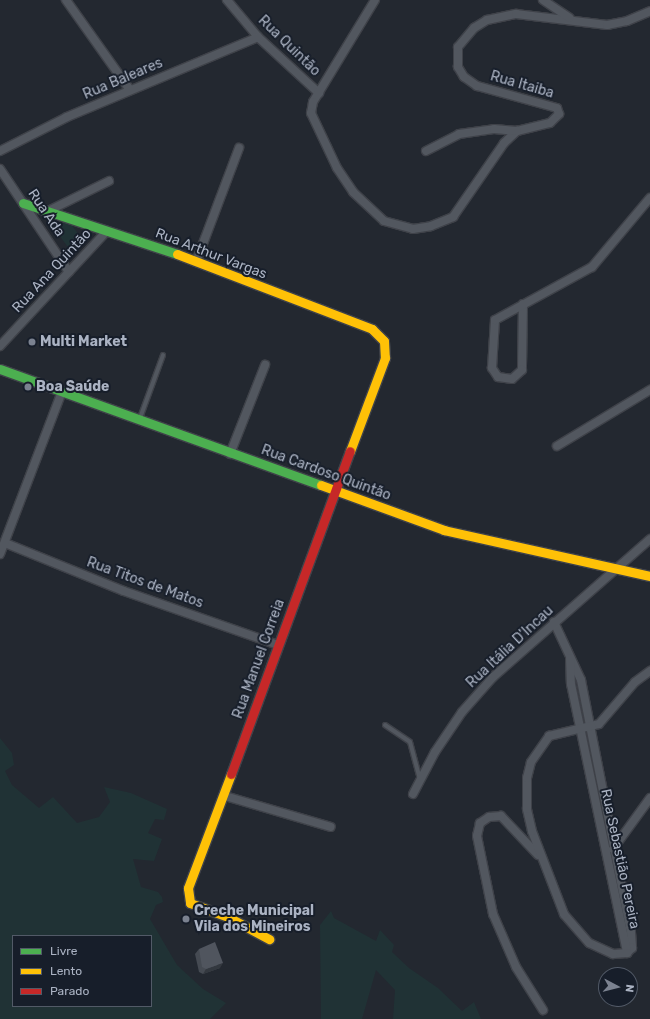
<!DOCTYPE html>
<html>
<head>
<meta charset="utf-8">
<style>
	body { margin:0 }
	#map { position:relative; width:650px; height:1019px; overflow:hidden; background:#232830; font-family:Rubik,sans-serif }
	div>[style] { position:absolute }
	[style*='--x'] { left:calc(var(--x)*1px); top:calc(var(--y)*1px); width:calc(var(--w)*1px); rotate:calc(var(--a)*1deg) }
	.green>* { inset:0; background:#203235; transform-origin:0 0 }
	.roads { filter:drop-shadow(1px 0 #3f4249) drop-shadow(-1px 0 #3f4249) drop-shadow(0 1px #3f4249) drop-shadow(0 -1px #3f4249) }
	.lane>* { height:4px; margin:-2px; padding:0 2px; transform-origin:2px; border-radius:2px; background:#52575f }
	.street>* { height:8px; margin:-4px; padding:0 4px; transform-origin:4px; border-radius:4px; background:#52575f }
	.fast>* { height:9px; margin:-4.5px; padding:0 4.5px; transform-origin:4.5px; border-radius:4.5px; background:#4caf50 }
	.slow>* { height:9px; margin:-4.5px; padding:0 4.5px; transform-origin:4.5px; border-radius:4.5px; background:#ffc107 }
	.jam>* { height:9px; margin:-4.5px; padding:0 4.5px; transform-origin:4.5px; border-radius:4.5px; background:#c62828 }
	.wall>* { inset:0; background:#454a52 }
	.shaded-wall>* { inset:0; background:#33383f }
	.building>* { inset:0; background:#50555e }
	.dots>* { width:11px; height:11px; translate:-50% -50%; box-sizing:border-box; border:2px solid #171e2a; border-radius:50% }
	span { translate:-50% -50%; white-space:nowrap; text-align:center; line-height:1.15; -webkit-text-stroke:4px #171e2a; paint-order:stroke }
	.street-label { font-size:14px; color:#abb3c3 }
	.poi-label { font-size:14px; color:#abb3c3; font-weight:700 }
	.left { translate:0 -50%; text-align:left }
	.legend { position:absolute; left:12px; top:935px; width:140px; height:72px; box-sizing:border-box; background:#171e2a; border:1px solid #525a67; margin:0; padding:5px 7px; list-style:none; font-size:12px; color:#abb3c3 }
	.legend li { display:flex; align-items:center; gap:8px; height:20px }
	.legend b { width:20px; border:1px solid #525a67 }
	.north { position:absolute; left:598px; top:967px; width:40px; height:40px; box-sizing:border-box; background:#171e2a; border:1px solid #525a67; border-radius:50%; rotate:97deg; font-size:11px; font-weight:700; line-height:16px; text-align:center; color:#abb3c3 }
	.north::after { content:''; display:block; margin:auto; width:14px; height:18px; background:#7b8290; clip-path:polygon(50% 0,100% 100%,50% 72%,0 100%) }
</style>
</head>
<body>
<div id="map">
	<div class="green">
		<div style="left:68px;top:220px;width:26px;height:16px;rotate:54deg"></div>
		<div style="clip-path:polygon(evenodd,0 738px,12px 753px,14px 765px,5px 771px,12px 785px,39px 808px,53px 797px,77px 823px,99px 817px,110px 802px,104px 787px,131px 793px,167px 809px,164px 820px,155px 819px,148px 833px,162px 839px,154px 861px,133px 859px,141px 887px,158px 892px,162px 897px,163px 902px,156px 905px,150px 919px,177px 965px,203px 989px,226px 1003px,210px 1019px,0 1019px,0 738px,13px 936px,151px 936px,151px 1006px,13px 1006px,13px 936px)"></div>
		<div style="clip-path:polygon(331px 911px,334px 918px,376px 941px,380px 930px,394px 945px,392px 952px,409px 968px,438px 988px,462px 1011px,474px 1002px,481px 1019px,393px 1019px,395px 990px,376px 970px,362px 1019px,321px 1019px,320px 925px)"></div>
	</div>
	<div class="roads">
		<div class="lane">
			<div style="--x:140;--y:418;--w:67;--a:-69.9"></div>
			<div style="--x:385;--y:725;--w:30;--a:34"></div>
			<div style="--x:410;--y:742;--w:39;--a:75"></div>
		</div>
		<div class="street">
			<div style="--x:66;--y:0;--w:110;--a:54.6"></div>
			<div style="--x:227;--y:0;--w:48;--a:50"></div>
			<div style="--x:258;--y:37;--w:83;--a:42.6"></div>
			<div style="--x:375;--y:0;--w:119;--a:121.3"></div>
			<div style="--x:313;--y:102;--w:11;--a:100"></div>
			<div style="--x:311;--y:113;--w:61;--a:64.7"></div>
			<div style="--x:337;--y:168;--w:29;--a:56"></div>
			<div style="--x:353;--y:192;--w:42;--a:43.1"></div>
			<div style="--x:384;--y:221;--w:30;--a:15"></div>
			<div style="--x:413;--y:229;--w:18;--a:-9"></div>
			<div style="--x:431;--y:226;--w:24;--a:-22"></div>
			<div style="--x:453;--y:217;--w:90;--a:-55.4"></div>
			<div style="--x:504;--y:143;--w:18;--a:-43"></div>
			<div style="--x:517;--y:131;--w:34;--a:-14"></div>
			<div style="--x:550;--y:123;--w:13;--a:-45"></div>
			<div style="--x:559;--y:114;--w:6;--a:-108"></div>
			<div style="--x:557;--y:108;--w:83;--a:-164.6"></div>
			<div style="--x:477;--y:86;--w:16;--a:-145"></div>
			<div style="--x:464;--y:77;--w:12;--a:-121"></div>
			<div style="--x:458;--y:67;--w:20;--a:-90"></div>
			<div style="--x:458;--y:47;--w:25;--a:-50"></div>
			<div style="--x:474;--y:28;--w:15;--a:-32"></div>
			<div style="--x:487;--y:20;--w:30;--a:-12"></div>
			<div style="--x:516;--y:14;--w:92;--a:6.9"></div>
			<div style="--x:607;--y:25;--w:20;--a:-11"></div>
			<div style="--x:627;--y:21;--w:25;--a:-23"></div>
			<div style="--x:543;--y:0;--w:32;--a:34"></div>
			<div style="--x:0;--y:151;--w:75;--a:-26.9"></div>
			<div style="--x:67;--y:117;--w:207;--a:-22.7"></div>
			<div style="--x:426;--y:151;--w:37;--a:-27"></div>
			<div style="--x:459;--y:134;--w:35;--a:-8"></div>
			<div style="--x:494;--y:129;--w:23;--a:5"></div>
			<div style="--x:0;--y:169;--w:124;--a:56.2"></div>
			<div style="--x:48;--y:211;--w:68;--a:-26.2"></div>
			<div style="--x:196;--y:262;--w:122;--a:-69.3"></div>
			<div style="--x:523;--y:304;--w:66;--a:90.9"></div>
			<div style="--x:522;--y:370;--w:13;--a:138"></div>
			<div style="--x:512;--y:379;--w:14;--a:-172"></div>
			<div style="--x:498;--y:377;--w:11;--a:-124"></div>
			<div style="--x:492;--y:368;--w:48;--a:-86.4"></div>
			<div style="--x:495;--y:320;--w:111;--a:-28.7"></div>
			<div style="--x:592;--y:267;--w:90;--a:-50"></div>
			<div style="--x:0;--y:346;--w:157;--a:-47.1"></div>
			<div style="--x:557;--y:446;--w:109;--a:-31.1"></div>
			<div style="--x:230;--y:454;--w:96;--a:-68.5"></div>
			<div style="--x:5;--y:543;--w:128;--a:22"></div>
			<div style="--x:124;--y:591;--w:163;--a:19.3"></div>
			<div style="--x:0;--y:554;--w:173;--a:-69.1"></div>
			<div style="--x:554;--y:622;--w:64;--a:65"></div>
			<div style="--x:581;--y:680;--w:257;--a:78.8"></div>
			<div style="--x:631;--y:932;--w:16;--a:86"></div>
			<div style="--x:632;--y:948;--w:7;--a:135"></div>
			<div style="--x:570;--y:658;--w:26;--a:88"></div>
			<div style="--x:571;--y:684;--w:275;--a:78.2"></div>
			<div style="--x:413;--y:794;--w:47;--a:-62.4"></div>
			<div style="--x:435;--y:752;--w:48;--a:-56"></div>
			<div style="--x:462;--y:712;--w:47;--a:-48.5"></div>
			<div style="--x:493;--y:677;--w:209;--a:-41.3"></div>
			<div style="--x:225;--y:796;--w:110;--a:16.3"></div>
			<div style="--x:613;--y:849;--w:63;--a:-54"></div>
			<div style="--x:538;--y:855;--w:54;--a:-133.5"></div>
			<div style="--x:501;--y:816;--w:12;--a:175"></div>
			<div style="--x:489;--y:817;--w:11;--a:146"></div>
			<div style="--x:480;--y:823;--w:13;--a:103"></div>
			<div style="--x:477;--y:836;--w:80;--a:78.4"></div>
			<div style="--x:493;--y:914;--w:58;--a:66.5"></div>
			<div style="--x:516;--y:967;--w:51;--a:57.9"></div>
			<div style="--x:627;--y:953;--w:14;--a:176"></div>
			<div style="--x:613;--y:954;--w:26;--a:-155"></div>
			<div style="--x:589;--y:943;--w:38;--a:-131"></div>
			<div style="--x:564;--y:914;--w:89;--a:-111.1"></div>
			<div style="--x:532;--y:831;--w:23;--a:-103"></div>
			<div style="--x:527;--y:809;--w:31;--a:-90"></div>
			<div style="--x:527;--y:778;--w:16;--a:-76"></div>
			<div style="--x:531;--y:762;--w:32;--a:-55"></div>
			<div style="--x:549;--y:736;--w:51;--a:-13.5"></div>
			<div style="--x:599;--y:724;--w:55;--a:-49.4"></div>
			<div style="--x:635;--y:682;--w:19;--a:-36"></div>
		</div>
		<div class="fast">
			<div style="--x:23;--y:203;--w:162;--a:18.3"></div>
			<div style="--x:0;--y:369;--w:341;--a:19.9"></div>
		</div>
		<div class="slow">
			<div style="--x:177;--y:254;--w:209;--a:21"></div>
			<div style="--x:372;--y:329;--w:17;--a:45"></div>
			<div style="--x:384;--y:341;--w:17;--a:87"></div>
			<div style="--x:385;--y:358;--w:99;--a:110.6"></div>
			<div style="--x:321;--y:485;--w:131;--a:20.1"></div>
			<div style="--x:444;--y:530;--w:211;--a:12.6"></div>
			<div style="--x:231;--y:774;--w:122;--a:110.7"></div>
			<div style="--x:188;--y:888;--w:15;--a:82"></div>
			<div style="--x:190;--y:903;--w:40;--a:20.2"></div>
			<div style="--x:228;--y:917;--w:47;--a:28.2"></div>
		</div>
		<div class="jam">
			<div style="--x:231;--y:774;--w:344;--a:-69.8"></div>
		</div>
	</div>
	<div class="wall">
		<div style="clip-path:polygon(199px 949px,220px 968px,203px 974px,199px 972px,195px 954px)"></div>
	</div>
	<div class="shaded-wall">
		<div style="clip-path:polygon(223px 963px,220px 968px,203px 974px,206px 969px)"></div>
	</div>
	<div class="building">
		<div style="clip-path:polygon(215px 942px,223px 963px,206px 969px,202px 967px,199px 949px)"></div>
	</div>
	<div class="dots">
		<div style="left:32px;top:342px;background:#7b8290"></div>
		<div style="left:28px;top:387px;background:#7b8290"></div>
		<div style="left:186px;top:919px;background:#7b8290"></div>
	</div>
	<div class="street-label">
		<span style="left:289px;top:46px;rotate:44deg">Rua Quintão</span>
		<span style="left:123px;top:79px;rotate:-23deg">Rua Baleares</span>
		<span style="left:522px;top:85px;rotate:16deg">Rua Itaiba</span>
		<span style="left:46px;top:213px;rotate:56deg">Rua Ada</span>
		<span style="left:211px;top:254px;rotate:21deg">Rua Arthur Vargas</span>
		<span style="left:52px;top:271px;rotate:-47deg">Rua Ana Quintão</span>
		<span style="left:326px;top:473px;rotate:20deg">Rua Cardoso Quintão</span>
		<span style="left:145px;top:583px;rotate:20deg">Rua Titos de Matos</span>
		<span style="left:510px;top:647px;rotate:-43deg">Rua Itália D'Incau</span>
		<span style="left:259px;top:659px;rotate:-70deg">Rua Manuel Correia</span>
		<span style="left:620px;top:859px;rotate:78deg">Rua Sebastião Pereira</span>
	</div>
	<div class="poi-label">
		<span class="left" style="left:40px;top:342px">Multi Market</span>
		<span class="left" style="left:36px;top:387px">Boa Saúde</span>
		<span class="left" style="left:194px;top:919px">Creche Municipal<br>Vila dos Mineiros</span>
	</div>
	<ul class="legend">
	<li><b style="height:5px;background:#4caf50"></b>Livre</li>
	<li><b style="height:5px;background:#ffc107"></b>Lento</li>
	<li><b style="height:5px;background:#c62828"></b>Parado</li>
	</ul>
	<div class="north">N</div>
</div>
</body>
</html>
